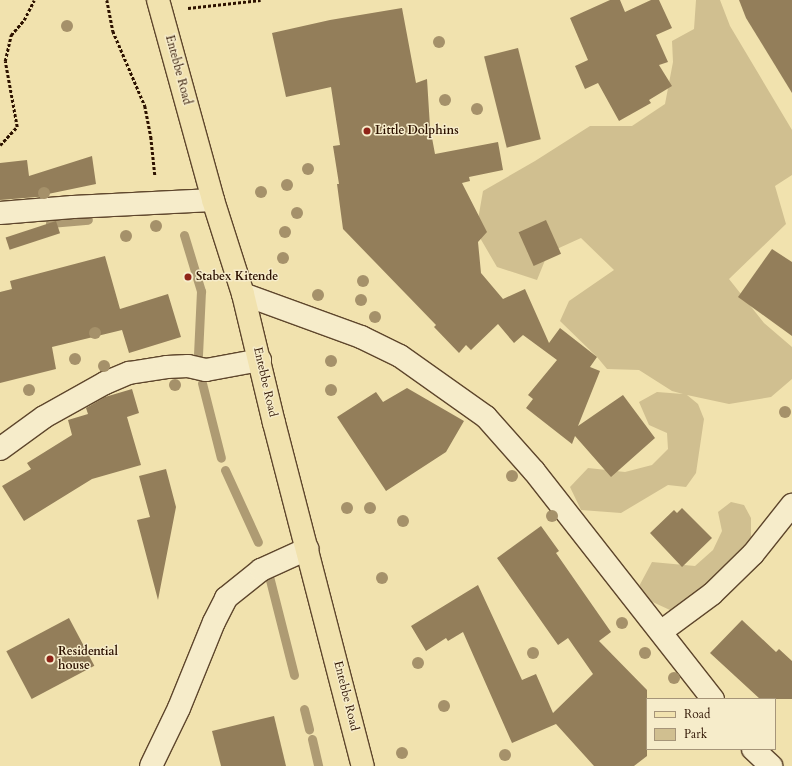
<!DOCTYPE html>
<html>
<head>
<meta charset="utf-8">
<style>
	body { margin:0 }
	#map { position:relative; width:792px; height:766px; overflow:hidden; background:#f1e2ae; font-family:Cardo,serif }
	div>[style] { position:absolute }
	[style*='--x'] { left:calc(var(--x)*1px); top:calc(var(--y)*1px); width:calc(var(--w)*1px); rotate:calc(var(--a)*1deg) }
	.green>* { inset:0; background:#d0bf90 }
	.stream>* { height:9px; margin:-4.5px; padding:0 4.5px; transform-origin:4.5px; border-radius:4.5px; background:#ae9b73 }
	.building>* { inset:0; background:#937e5a; transform-origin:0 0 }
	.path>* { height:2.5px; margin-top:-1.25px; transform-origin:0; background:repeating-linear-gradient(90deg,#2d1200 0 3px,transparent 0 5px) }
	.roads { filter:drop-shadow(1px 0 #5e462c) drop-shadow(-1px 0 #5e462c) drop-shadow(0 1px #5e462c) drop-shadow(0 -1px #5e462c) }
	.minor>* { height:22px; margin:-11px; padding:0 11px; transform-origin:11px; border-radius:11px; background:#f6ecca }
	.primary>* { height:22px; margin:-11px; padding:0 11px; transform-origin:11px; border-radius:11px; background:#f1e2ae }
	.trees>* { width:12px; height:12px; margin:-6px; border-radius:50%; background:#a5916a }
	.dots>* { width:11px; height:11px; translate:-50% -50%; box-sizing:border-box; border:2px solid #f6ecca; border-radius:50% }
	span { translate:-50% -50%; white-space:nowrap; text-align:center; line-height:1.15; -webkit-text-stroke:3px #f6ecca; paint-order:stroke }
	.street-label { font-size:12px; color:#2d1200 }
	.poi-label { font-size:12px; color:#2d1200; font-weight:700 }
	.left { translate:0 -50%; text-align:left }
	.legend { position:absolute; left:646px; top:698px; width:130px; height:52px; box-sizing:border-box; background:#f6ecca; border:1px solid #a69579; margin:0; padding:5px 7px; list-style:none; font-size:12px; color:#2d1200 }
	.legend li { display:flex; align-items:center; gap:8px; height:20px }
	.legend b { width:20px; border:1px solid #a69579 }
</style>
</head>
<body>
<div id="map">
	<div class="green">
		<div style="clip-path:polygon(696px 0,720px 0,730px 26px,792px 130px,792px 175px,775px 186px,786px 224px,729px 279px,764px 323px,792px 347px,792px 379px,771px 397px,729px 404px,687px 395px,698px 404px,704px 419px,696px 473px,686px 487px,668px 485px,621px 513px,581px 510px,570px 487px,588px 468px,625px 472px,652px 465px,668px 449px,667px 433px,649px 425px,639px 402px,657px 392px,683px 394px,672px 391px,639px 370px,607px 369px,597px 357px,560px 321px,569px 301px,614px 270px,581px 238px,548px 253px,537px 280px,497px 267px,476px 231px,483px 191px,535px 161px,590px 126px,632px 126px,665px 104px,673px 62px,672px 41px,694px 29px)"></div>
		<div style="clip-path:polygon(731px 502px,744px 505px,751px 518px,751px 543px,713px 584px,670px 610px,646px 599px,637px 590px,652px 562px,695px 566px,713px 550px,722px 531px,718px 512px)"></div>
	</div>
	<div class="stream">
		<div style="--x:50;--y:223;--w:38;--a:-5"></div>
		<div style="--x:184;--y:235;--w:59;--a:73.1"></div>
		<div style="--x:201;--y:291;--w:64;--a:92.7"></div>
		<div style="--x:202;--y:383;--w:77;--a:75.8"></div>
		<div style="--x:225;--y:470;--w:79;--a:65.4"></div>
		<div style="--x:269;--y:576;--w:102;--a:75.8"></div>
		<div style="--x:304;--y:709;--w:21;--a:76"></div>
		<div style="--x:312;--y:739;--w:28;--a:77"></div>
	</div>
	<div class="building">
		<div style="clip-path:polygon(610px 0,620px 0,625px 12px,651px 0,659px 0,672px 28px,656px 35px,668px 62px,659px 65px,672px 86px,649px 100px,651px 103px,619px 121px,598px 83px,585px 89px,575px 66px,588px 60px,570px 18px)"></div>
		<div style="clip-path:polygon(739px 0,792px 0,792px 93px,746px 18px)"></div>
		<div style="clip-path:polygon(402px 8px,416px 83px,427px 79px,430px 127px,435px 154px,498px 142px,503px 170px,469px 177px,470px 181px,462px 183px,487px 232px,478px 242px,481px 273px,503px 299px,525px 289px,549px 343px,560px 328px,597px 357px,590px 367px,600px 371px,578px 426px,623px 395px,655px 438px,611px 477px,575px 436px,572px 444px,526px 408px,533px 399px,528px 395px,557px 360px,523px 335px,514px 343px,498px 324px,471px 350px,466px 345px,459px 353px,434px 327px,436px 325px,343px 229px,337px 184px,339px 184px,333px 146px,340px 145px,331px 87px,286px 97px,272px 33px,330px 20px)"></div>
		<div style="left:518px;top:48px;width:94px;height:35px;rotate:76deg"></div>
		<div style="clip-path:polygon(92px 156px,96px 184px,48px 194px,49px 196px,0 200px,0 163px,27px 160px,29px 176px)"></div>
		<div style="left:546px;top:220px;width:37px;height:30px;rotate:66deg"></div>
		<div style="left:56px;top:221px;width:13px;height:53px;rotate:72deg"></div>
		<div style="clip-path:polygon(772px 249px,792px 262px,792px 336px,738px 297px)"></div>
		<div style="clip-path:polygon(105px 256px,120px 309px,168px 294px,181px 337px,129px 353px,122px 330px,52px 347px,56px 369px,0 383px,0 292px,12px 289px,10px 281px)"></div>
		<div style="clip-path:polygon(407px 388px,464px 421px,446px 452px,386px 491px,337px 417px,376px 392px,383px 402px)"></div>
		<div style="clip-path:polygon(132px 389px,139px 413px,127px 417px,141px 465px,92px 479px,24px 521px,2px 486px,31px 469px,27px 463px,72px 435px,68px 420px,88px 414px,86px 408px,105px 397px)"></div>
		<div style="clip-path:polygon(166px 469px,176px 507px,158px 600px,137px 520px,150px 517px,139px 476px)"></div>
		<div style="clip-path:polygon(682px 508px,712px 538px,682px 567px,650px 533px,674px 510px,677px 513px)"></div>
		<div style="clip-path:polygon(541px 526px,559px 551px,556px 553px,611px 632px,599px 641px,647px 690px,647px 756px,634px 766px,594px 766px,556px 724px,512px 743px,463px 632px,448px 641px,446px 638px,426px 651px,411px 626px,478px 585px,522px 680px,536px 674px,553px 713px,593px 674px,568px 638px,558px 645px,497px 558px)"></div>
		<div style="left:69px;top:618px;width:54px;height:71px;rotate:62deg"></div>
		<div style="clip-path:polygon(742px 620px,776px 652px,779px 649px,792px 661px,792px 699px,760px 699px,710px 653px)"></div>
		<div style="clip-path:polygon(274px 716px,286px 766px,221px 766px,212px 731px)"></div>
	</div>
	<div class="path">
		<div style="--x:107;--y:0;--w:32;--a:79"></div>
		<div style="--x:113;--y:31;--w:82;--a:66.9"></div>
		<div style="--x:145;--y:106;--w:32;--a:79"></div>
		<div style="--x:151;--y:137;--w:39;--a:84"></div>
		<div style="--x:188;--y:8;--w:73;--a:-6.3"></div>
		<div style="--x:0;--y:145;--w:25;--a:-47"></div>
		<div style="--x:17;--y:127;--w:67;--a:-100.3"></div>
		<div style="--x:5;--y:61;--w:27;--a:-77"></div>
		<div style="--x:11;--y:35;--w:20;--a:-49"></div>
		<div style="--x:24;--y:20;--w:22;--a:-63"></div>
	</div>
	<div class="roads">
		<div class="minor">
			<div style="--x:0;--y:213;--w:73;--a:-4.7"></div>
			<div style="--x:73;--y:207;--w:140;--a:-2.9"></div>
			<div style="--x:243;--y:294;--w:126;--a:20"></div>
			<div style="--x:361;--y:337;--w:43;--a:26"></div>
			<div style="--x:400;--y:356;--w:105;--a:35.3"></div>
			<div style="--x:486;--y:417;--w:72;--a:48.4"></div>
			<div style="--x:534;--y:471;--w:290;--a:51.9"></div>
			<div style="--x:0;--y:449;--w:54;--a:-36"></div>
			<div style="--x:44;--y:417;--w:70;--a:-29.1"></div>
			<div style="--x:105;--y:383;--w:26;--a:-23"></div>
			<div style="--x:129;--y:373;--w:38;--a:-9"></div>
			<div style="--x:167;--y:367;--w:21;--a:-3"></div>
			<div style="--x:188;--y:366;--w:18;--a:13"></div>
			<div style="--x:206;--y:370;--w:55;--a:-10.5"></div>
			<div style="--x:662;--y:631;--w:62;--a:-36.5"></div>
			<div style="--x:712;--y:594;--w:57;--a:-44.3"></div>
			<div style="--x:753;--y:554;--w:63;--a:-51.5"></div>
			<div style="--x:753;--y:749;--w:25;--a:43"></div>
			<div style="--x:151;--y:766;--w:64;--a:-64.2"></div>
			<div style="--x:179;--y:708;--w:93;--a:-67.9"></div>
			<div style="--x:214;--y:622;--w:27;--a:-63"></div>
			<div style="--x:226;--y:598;--w:45;--a:-38.7"></div>
			<div style="--x:261;--y:570;--w:51;--a:-24.5"></div>
		</div>
		<div class="primary">
			<div style="--x:158;--y:0;--w:207;--a:74.6"></div>
			<div style="--x:213;--y:200;--w:99;--a:72.3"></div>
			<div style="--x:243;--y:294;--w:133;--a:76.5"></div>
			<div style="--x:274;--y:423;--w:354;--a:75.5"></div>
		</div>
	</div>
	<div class="trees">
		<div style="left:67px;top:26px"></div>
		<div style="left:439px;top:42px"></div>
		<div style="left:445px;top:100px"></div>
		<div style="left:477px;top:109px"></div>
		<div style="left:308px;top:169px"></div>
		<div style="left:287px;top:185px"></div>
		<div style="left:261px;top:192px"></div>
		<div style="left:44px;top:193px"></div>
		<div style="left:297px;top:213px"></div>
		<div style="left:156px;top:226px"></div>
		<div style="left:285px;top:232px"></div>
		<div style="left:126px;top:236px"></div>
		<div style="left:283px;top:258px"></div>
		<div style="left:363px;top:281px"></div>
		<div style="left:318px;top:295px"></div>
		<div style="left:361px;top:300px"></div>
		<div style="left:375px;top:317px"></div>
		<div style="left:95px;top:333px"></div>
		<div style="left:75px;top:359px"></div>
		<div style="left:331px;top:361px"></div>
		<div style="left:104px;top:366px"></div>
		<div style="left:175px;top:385px"></div>
		<div style="left:29px;top:390px"></div>
		<div style="left:331px;top:390px"></div>
		<div style="left:785px;top:412px"></div>
		<div style="left:512px;top:476px"></div>
		<div style="left:347px;top:508px"></div>
		<div style="left:370px;top:508px"></div>
		<div style="left:552px;top:516px"></div>
		<div style="left:403px;top:521px"></div>
		<div style="left:382px;top:578px"></div>
		<div style="left:622px;top:623px"></div>
		<div style="left:533px;top:653px"></div>
		<div style="left:645px;top:653px"></div>
		<div style="left:418px;top:663px"></div>
		<div style="left:674px;top:678px"></div>
		<div style="left:444px;top:706px"></div>
		<div style="left:402px;top:753px"></div>
		<div style="left:505px;top:755px"></div>
	</div>
	<div class="dots">
		<div style="left:367px;top:131px;background:#8f2418"></div>
		<div style="left:188px;top:277px;background:#8f2418"></div>
		<div style="left:50px;top:659px;background:#8f2418"></div>
	</div>
	<div class="street-label">
		<span style="left:178px;top:70px;rotate:75deg">Entebbe Road</span>
		<span style="left:265px;top:382px;rotate:77deg">Entebbe Road</span>
		<span style="left:346px;top:696px;rotate:76deg">Entebbe Road</span>
	</div>
	<div class="poi-label">
		<span class="left" style="left:375px;top:131px">Little Dolphins</span>
		<span class="left" style="left:196px;top:277px">Stabex Kitende</span>
		<span class="left" style="left:58px;top:659px">Residential<br>house</span>
	</div>
	<ul class="legend">
	<li><b style="height:5px;background:#f1e2ae"></b>Road</li>
	<li><b style="height:11px;background:#d0bf90"></b>Park</li>
	</ul>
</div>
</body>
</html>
